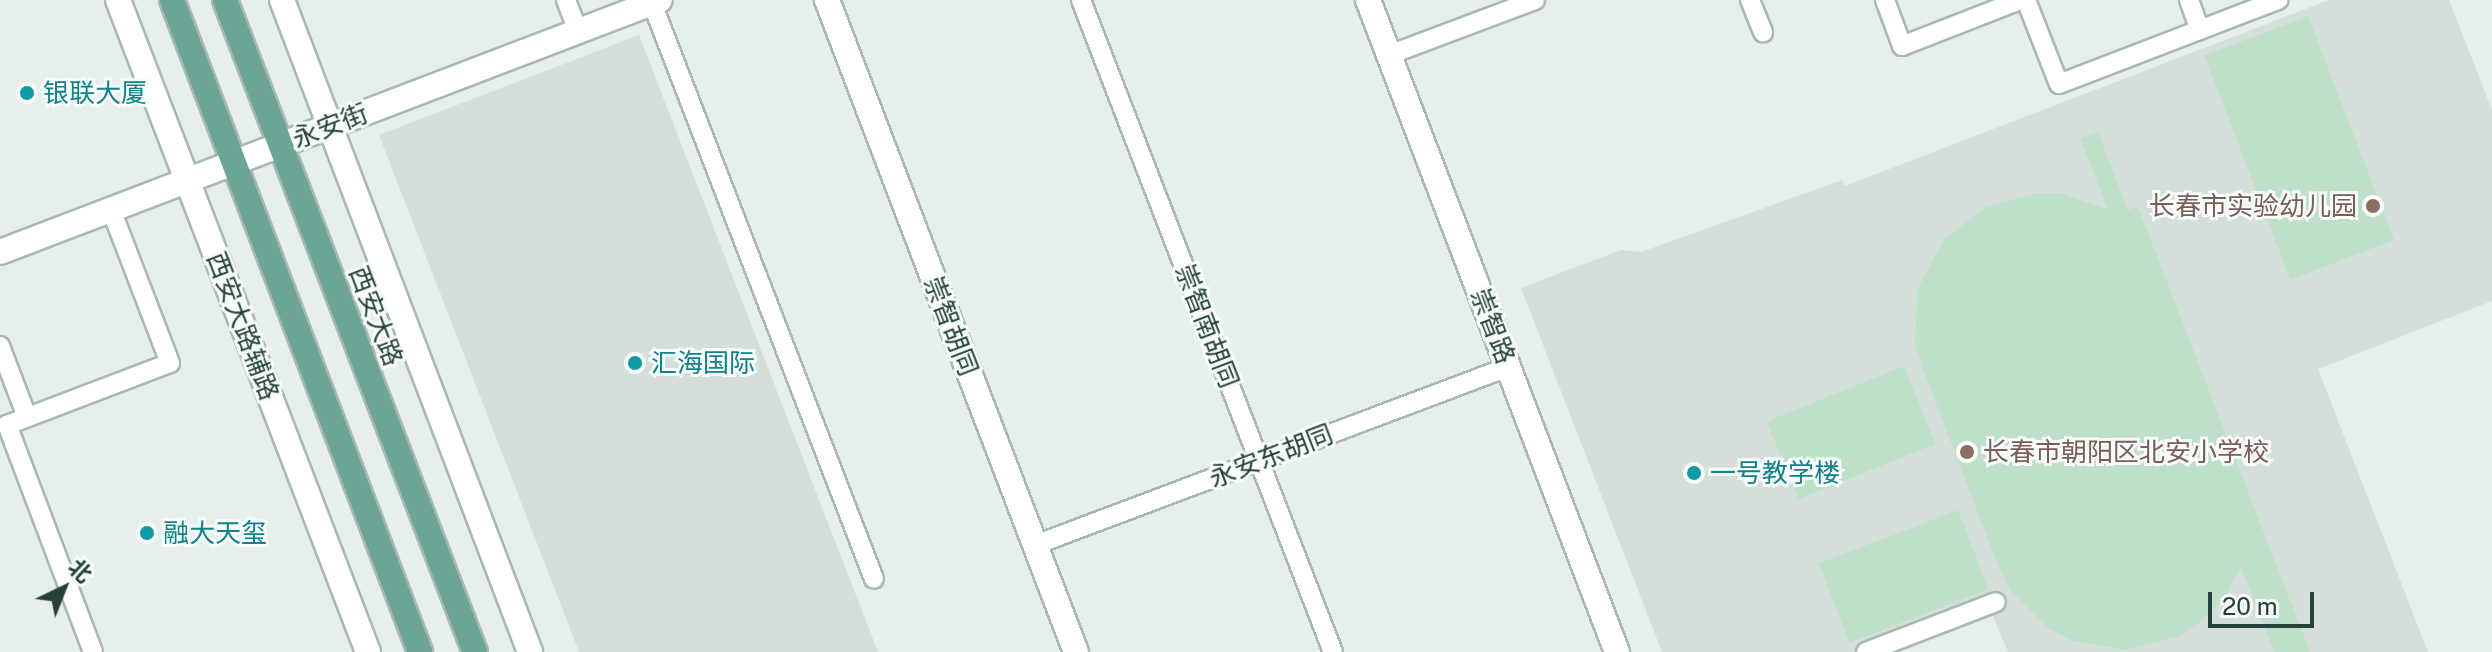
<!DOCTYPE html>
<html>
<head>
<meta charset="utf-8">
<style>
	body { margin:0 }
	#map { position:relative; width:2492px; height:652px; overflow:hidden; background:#e6efeb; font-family:"Public Sans","Noto Sans SC",sans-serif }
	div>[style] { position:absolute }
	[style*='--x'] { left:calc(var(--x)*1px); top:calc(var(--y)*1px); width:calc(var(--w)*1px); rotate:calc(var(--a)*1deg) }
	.built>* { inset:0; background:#d4dfda }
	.green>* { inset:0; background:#bfe0c8; transform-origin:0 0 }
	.roads { filter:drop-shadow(2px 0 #a8b8b2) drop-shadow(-2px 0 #a8b8b2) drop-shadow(0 2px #a8b8b2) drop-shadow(0 -2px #a8b8b2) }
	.service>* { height:18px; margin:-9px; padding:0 9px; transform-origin:9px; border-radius:9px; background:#fff }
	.minor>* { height:24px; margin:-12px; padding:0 12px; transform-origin:12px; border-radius:12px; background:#fff }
	.tertiary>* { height:24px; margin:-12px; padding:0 12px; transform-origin:12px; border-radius:12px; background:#fff }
	.primary>* { height:24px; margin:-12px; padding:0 12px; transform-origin:12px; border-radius:12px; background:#6aa596 }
	.dots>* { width:22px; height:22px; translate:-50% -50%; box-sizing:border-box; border:4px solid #f7fbf9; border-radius:50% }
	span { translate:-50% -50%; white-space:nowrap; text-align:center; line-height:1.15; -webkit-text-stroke:6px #f7fbf9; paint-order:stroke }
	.culture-label { font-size:26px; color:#0d838f }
	.left { translate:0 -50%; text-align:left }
	.street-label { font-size:26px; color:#24423a }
	.education-label { font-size:26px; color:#785e54 }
	.right { translate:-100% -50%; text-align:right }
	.north { position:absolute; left:24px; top:548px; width:80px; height:80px; -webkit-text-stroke:6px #f7fbf9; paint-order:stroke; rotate:43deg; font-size:22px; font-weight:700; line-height:32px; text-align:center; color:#24423a }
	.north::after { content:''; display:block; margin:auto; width:28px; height:36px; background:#24423a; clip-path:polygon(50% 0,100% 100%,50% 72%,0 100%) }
	.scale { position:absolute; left:2208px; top:592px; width:106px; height:36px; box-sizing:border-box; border:4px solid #24423a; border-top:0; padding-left:10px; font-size:24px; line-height:28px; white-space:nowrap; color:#24423a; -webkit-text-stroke:6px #f7fbf9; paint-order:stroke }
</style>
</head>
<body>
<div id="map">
	<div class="built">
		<div style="clip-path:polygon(2329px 0,2449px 0,2492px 110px,2492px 301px,2318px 369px,2428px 652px,2008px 652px,1993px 616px,1899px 652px,1662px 652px,1521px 288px,1621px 250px,1641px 252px,1842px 180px,1845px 186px)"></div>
		<div style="clip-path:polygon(639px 35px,878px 652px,579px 652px,379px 135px)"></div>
	</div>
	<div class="green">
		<div style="left:2308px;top:16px;width:240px;height:111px;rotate:69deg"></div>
		<div style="clip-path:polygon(2098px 132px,2128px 210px,2138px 207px,2310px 652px,2274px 652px,2241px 567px,2221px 602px,2201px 621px,2179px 636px,2126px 650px,2073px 641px,2049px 629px,2010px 590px,1998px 566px,1923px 369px,1915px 343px,1918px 288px,1943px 241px,1985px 207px,2037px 193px,2064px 194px,2108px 210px,2080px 138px)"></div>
		<div style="left:1904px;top:366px;width:84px;height:148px;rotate:68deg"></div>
		<div style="left:1958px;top:510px;width:85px;height:149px;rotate:69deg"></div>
	</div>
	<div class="roads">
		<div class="service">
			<div style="--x:566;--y:0;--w:33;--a:69"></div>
			<div style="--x:1081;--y:0;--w:699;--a:68.87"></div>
			<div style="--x:1750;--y:0;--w:35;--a:68"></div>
			<div style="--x:1885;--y:0;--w:49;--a:69.7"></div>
			<div style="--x:1902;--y:46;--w:127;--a:-21.3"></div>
			<div style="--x:2026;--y:0;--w:90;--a:68.6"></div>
			<div style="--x:2059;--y:84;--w:235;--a:-21"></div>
			<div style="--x:2189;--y:0;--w:32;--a:70"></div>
			<div style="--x:652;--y:3;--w:617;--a:68.92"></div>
			<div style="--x:1389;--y:55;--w:156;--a:-20.6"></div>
			<div style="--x:0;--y:346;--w:76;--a:69.2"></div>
			<div style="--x:1035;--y:545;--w:505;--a:-20.62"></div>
			<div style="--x:93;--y:652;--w:243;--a:-110.7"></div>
			<div style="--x:7;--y:425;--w:174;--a:-20.8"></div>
			<div style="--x:170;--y:363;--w:165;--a:-111"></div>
			<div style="--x:1866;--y:652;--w:139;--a:-21"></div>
		</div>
		<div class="minor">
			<div style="--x:827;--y:0;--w:698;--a:69.1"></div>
		</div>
		<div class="tertiary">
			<div style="--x:118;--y:0;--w:698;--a:69.02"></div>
			<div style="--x:282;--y:0;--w:698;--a:69.17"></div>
			<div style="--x:1368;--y:0;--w:698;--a:69.1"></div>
			<div style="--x:0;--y:252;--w:706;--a:-20.9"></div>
		</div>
		<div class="primary">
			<div style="--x:172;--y:0;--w:698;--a:69.17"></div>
			<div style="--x:225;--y:0;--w:698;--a:69.02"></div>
		</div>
	</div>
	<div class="dots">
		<div style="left:27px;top:93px;background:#0f9aa8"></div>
		<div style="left:2373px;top:206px;background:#8d6e63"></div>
		<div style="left:635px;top:363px;background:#0f9aa8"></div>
		<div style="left:1967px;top:452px;background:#8d6e63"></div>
		<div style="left:1694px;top:473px;background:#0f9aa8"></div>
		<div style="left:147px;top:533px;background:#0f9aa8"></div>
	</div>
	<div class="culture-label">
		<span class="left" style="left:43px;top:93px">银联大厦</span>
		<span class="left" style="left:651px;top:363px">汇海国际</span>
		<span class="left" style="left:1710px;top:473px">一号教学楼</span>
		<span class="left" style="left:163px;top:533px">融大天玺</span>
	</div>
	<div class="street-label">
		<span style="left:330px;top:126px;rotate:-21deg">永安街</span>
		<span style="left:376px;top:316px;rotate:69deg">西安大路</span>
		<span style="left:243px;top:326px;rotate:69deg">西安大路辅路</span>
		<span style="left:951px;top:326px;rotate:69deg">崇智胡同</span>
		<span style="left:1207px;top:326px;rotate:69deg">崇智南胡同</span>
		<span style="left:1493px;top:326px;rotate:69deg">崇智路</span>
		<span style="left:1271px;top:456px;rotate:-21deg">永安东胡同</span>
	</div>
	<div class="education-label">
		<span class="right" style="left:2357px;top:206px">长春市实验幼儿园</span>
		<span class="left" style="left:1983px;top:452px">长春市朝阳区北安小学校</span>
	</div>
	<div class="north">北</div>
	<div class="scale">20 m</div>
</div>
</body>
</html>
